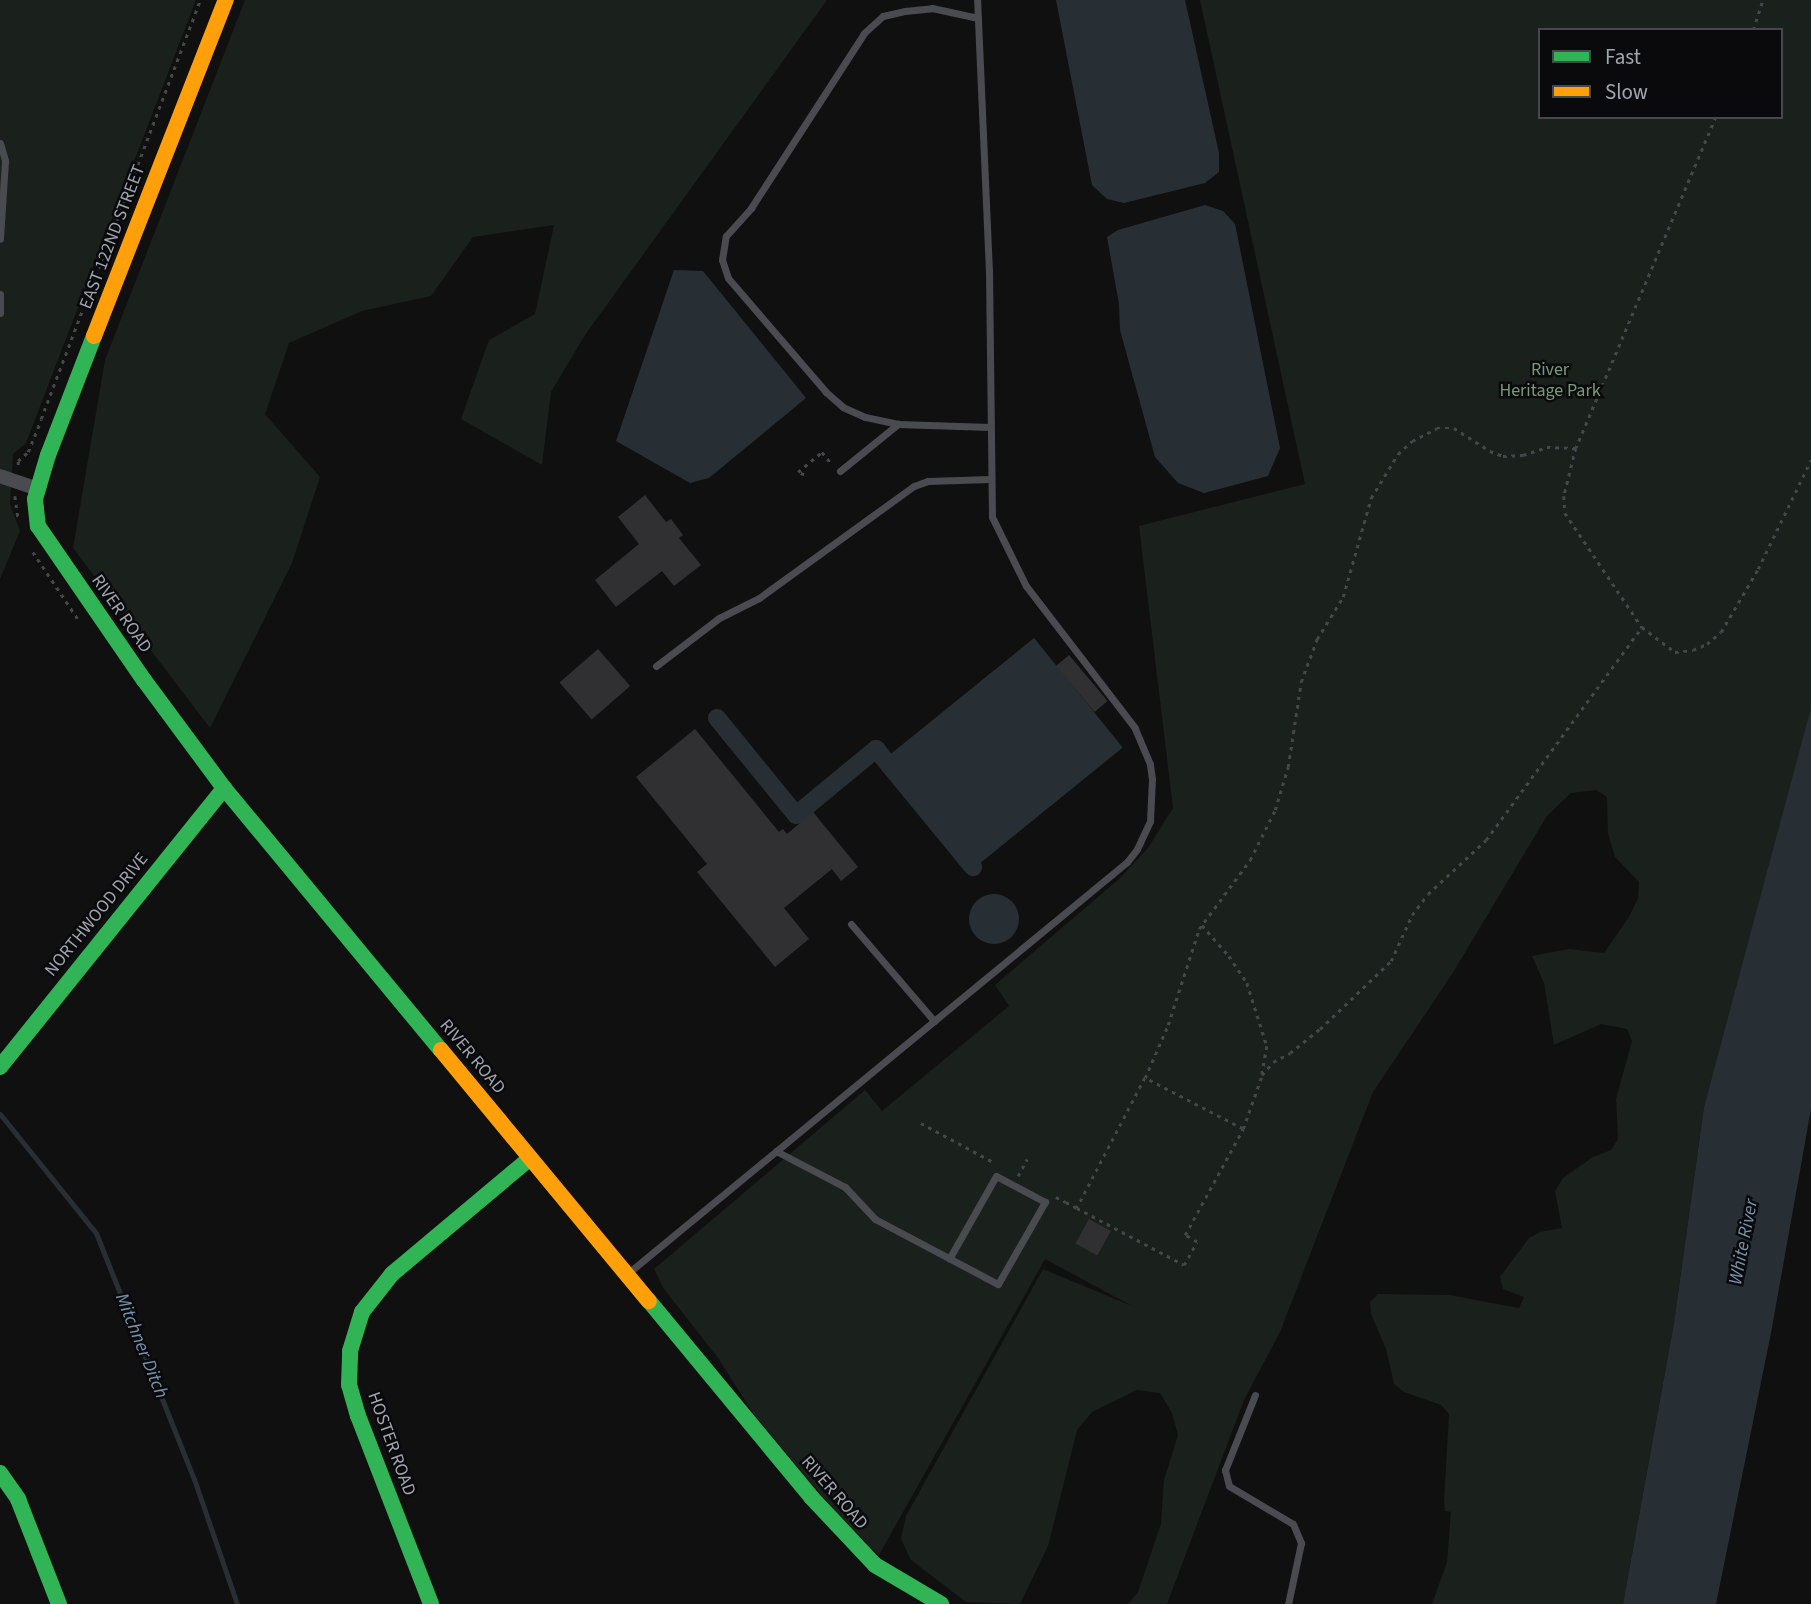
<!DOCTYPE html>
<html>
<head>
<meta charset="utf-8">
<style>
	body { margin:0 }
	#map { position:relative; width:1811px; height:1604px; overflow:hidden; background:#101010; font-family:"Source Sans 3",sans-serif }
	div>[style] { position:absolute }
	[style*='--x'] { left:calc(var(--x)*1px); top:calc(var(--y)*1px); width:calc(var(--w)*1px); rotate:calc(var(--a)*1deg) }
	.green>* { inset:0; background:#1a201b }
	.water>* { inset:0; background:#282f34; transform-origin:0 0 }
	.round { border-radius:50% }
	.stream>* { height:5px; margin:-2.5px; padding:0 2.5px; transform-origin:2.5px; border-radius:2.5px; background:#282f34 }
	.canal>* { height:18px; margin:-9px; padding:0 9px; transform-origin:9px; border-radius:9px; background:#282f34 }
	.building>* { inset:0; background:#303033; transform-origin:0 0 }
	.path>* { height:2.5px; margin-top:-1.25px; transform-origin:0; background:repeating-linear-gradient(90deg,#46474a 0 3.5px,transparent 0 8.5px) }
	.lane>* { height:7px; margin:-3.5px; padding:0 3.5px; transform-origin:3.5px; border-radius:3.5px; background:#4a4b50 }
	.street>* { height:14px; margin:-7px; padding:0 7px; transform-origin:7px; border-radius:7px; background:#4a4b50 }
	.fast>* { height:16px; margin:-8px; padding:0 8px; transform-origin:8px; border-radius:8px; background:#30b455 }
	.slow>* { height:16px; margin:-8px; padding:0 8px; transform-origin:8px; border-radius:8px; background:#ff9f0a }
	span { translate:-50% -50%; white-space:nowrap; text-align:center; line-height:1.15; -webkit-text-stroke:5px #0a0a0c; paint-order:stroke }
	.street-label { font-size:18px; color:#a1a6b1 }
	.park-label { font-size:18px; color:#789c7b }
	.water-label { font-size:19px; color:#7893ac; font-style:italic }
	.legend { position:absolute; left:1538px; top:28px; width:245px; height:91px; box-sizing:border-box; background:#0a0a0c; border:2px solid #46484e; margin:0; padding:9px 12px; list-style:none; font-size:21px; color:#a1a6b1 }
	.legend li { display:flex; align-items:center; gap:14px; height:35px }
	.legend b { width:35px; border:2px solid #46484e }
</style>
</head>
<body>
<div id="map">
	<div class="green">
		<div style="clip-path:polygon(0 0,196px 0,26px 443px,13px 454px,10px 504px,20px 531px,0 579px)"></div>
		<div style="clip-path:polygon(245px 0,827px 0,585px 335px,551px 392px,542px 465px,461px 419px,489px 340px,535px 314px,554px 225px,473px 237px,431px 296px,362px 311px,289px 343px,265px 414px,320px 477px,292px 563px,210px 728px,73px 548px,105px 360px)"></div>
		<div style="clip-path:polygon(evenodd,1200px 0,1811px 0,1811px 716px,1704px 1107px,1674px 1323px,1623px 1604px,1432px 1604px,1447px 1562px,1451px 1512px,1445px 1511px,1444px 1500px,1449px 1414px,1441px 1405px,1404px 1392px,1394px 1384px,1386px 1349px,1371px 1314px,1370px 1302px,1378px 1294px,1449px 1295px,1519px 1308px,1524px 1297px,1503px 1289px,1500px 1277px,1529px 1238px,1540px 1232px,1562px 1228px,1555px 1191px,1563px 1178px,1593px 1157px,1611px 1150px,1618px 1139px,1616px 1099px,1632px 1041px,1627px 1029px,1601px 1024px,1554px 1045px,1544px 983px,1532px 956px,1569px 949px,1604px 953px,1629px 917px,1638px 898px,1639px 882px,1615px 857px,1608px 833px,1607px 797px,1596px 790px,1571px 793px,1547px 816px,1454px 971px,1373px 1092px,1280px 1332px,1244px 1400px,1167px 1604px,1128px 1604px,1138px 1592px,1161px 1524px,1164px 1480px,1178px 1435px,1172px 1413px,1160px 1393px,1137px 1390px,1092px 1412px,1077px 1430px,1048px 1546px,1020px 1604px,966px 1602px,911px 1560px,901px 1539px,906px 1516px,1043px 1269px,1132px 1306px,1045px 1259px,879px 1555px,839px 1516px,753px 1413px,718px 1358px,664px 1289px,654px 1269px,865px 1090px,882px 1111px,1009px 1006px,995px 985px,1119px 879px,1148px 848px,1173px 808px,1139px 526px,1305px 484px,1200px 0,1540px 30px,1781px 30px,1781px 117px,1540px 117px,1540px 30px)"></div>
	</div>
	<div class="water">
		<div style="clip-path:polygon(1056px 0,1185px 0,1219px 153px,1219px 172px,1205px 183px,1124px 203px,1107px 199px,1092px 185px)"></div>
		<div style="clip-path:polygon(1205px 205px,1223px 211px,1235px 224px,1280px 448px,1268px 476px,1204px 493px,1178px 483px,1155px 457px,1120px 330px,1119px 304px,1107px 237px,1118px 230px)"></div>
		<div style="clip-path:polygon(674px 270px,703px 271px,806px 398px,709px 478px,690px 483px,616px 441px)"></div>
		<div style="left:1034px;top:638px;width:141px;height:188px;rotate:51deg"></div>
		<div style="clip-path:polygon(1811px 708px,1811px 1109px,1771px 1333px,1716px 1604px,1623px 1604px,1674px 1323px,1704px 1107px)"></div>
		<div class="round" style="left:969px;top:894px;width:50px;height:50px"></div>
	</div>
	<div class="stream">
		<div style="--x:0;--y:1114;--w:153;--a:51.1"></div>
		<div style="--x:96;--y:1233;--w:265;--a:68.3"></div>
		<div style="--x:194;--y:1479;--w:132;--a:71"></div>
	</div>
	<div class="canal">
		<div style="--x:717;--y:718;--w:125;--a:50.8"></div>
		<div style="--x:796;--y:815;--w:104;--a:-39.5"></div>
		<div style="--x:876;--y:749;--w:153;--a:50.6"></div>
	</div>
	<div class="building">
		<div style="clip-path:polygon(645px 495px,666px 522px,671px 519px,683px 535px,679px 538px,701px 565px,674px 586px,662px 571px,616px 607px,595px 580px,639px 544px,618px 517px)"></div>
		<div style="left:598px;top:649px;width:49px;height:51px;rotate:49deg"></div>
		<div style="left:1069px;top:655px;width:60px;height:17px;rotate:50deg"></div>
		<div style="clip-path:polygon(695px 729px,779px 832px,783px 829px,787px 834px,813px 812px,858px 867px,841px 881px,832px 869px,784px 908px,809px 939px,775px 967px,697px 872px,707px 864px,636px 777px)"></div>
		<div style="left:1089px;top:1219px;width:25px;height:28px;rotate:29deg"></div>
	</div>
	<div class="path">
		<div style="--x:1753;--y:30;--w:32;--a:-72"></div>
		<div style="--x:1716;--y:117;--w:359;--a:112.9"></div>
		<div style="--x:1576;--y:448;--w:49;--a:104"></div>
		<div style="--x:1564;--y:496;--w:17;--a:87"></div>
		<div style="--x:1565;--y:513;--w:138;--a:56"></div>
		<div style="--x:1642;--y:627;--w:41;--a:37.1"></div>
		<div style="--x:1675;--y:652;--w:18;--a:-6"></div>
		<div style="--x:1693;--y:650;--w:15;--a:-23"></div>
		<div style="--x:1707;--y:644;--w:18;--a:-41"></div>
		<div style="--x:1721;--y:632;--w:73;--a:-59.6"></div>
		<div style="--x:1758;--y:569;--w:121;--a:-64.1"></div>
		<div style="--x:18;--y:465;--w:4;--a:-90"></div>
		<div style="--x:18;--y:461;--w:13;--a:-42"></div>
		<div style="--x:28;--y:452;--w:35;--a:-68"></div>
		<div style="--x:41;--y:419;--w:448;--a:-69.2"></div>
		<div style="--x:804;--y:475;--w:7;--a:-153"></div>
		<div style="--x:798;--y:472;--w:31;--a:-40"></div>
		<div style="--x:822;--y:452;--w:14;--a:51"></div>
		<div style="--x:15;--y:496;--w:21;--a:82"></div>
		<div style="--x:33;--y:552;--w:81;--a:56.1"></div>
		<div style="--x:1202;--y:925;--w:41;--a:48.9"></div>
		<div style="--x:1229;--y:956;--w:32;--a:56"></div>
		<div style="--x:1247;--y:983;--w:66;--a:72.4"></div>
		<div style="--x:1267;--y:1046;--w:28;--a:100"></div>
		<div style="--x:1145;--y:1078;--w:58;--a:-66.5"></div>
		<div style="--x:1168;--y:1025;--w:101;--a:-72.1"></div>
		<div style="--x:1199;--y:929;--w:86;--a:-53.5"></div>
		<div style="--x:1250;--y:860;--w:56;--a:-63.4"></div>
		<div style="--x:1275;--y:810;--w:45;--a:-73.2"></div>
		<div style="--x:1288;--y:767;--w:86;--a:-81.3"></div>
		<div style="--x:1301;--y:682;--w:46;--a:-69.6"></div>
		<div style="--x:1317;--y:639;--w:49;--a:-58.2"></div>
		<div style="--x:1343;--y:597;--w:103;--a:-74.2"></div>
		<div style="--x:1371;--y:498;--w:52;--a:-58.5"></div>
		<div style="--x:1398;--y:454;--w:19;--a:-43"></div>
		<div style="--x:1412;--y:441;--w:28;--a:-27"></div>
		<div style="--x:1437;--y:428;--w:17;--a:0"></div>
		<div style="--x:1454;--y:428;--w:43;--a:32.6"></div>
		<div style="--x:1490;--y:451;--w:14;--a:21"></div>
		<div style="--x:1503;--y:456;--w:20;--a:-3"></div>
		<div style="--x:1523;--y:455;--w:25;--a:-18"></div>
		<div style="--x:1547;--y:447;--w:29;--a:2"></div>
		<div style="--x:921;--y:1123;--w:84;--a:28.4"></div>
		<div style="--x:1243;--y:1129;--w:57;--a:-70.6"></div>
		<div style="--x:1262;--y:1075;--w:17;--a:-50"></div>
		<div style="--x:1273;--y:1062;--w:19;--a:-28"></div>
		<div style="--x:1290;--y:1053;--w:38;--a:-39"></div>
		<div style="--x:1320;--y:1029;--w:98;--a:-43.8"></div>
		<div style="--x:1391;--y:961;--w:51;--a:-65.5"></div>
		<div style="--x:1412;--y:915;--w:26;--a:-53"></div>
		<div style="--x:1428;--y:894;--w:79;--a:-43"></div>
		<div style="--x:1486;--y:840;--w:264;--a:-53.8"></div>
		<div style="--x:1018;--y:1176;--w:19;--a:-62"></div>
		<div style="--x:1056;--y:1197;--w:11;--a:27"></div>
		<div style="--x:1066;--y:1202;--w:13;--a:29"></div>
		<div style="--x:1077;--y:1208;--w:121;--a:28"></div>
		<div style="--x:1184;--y:1265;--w:26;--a:-61"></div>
		<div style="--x:1197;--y:1242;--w:14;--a:-150"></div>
		<div style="--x:1185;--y:1235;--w:121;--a:-61.3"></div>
		<div style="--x:1243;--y:1129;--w:110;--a:-152.5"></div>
		<div style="--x:1145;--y:1078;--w:147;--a:117.6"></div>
	</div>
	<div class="lane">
		<div style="--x:0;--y:143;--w:19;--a:74"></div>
		<div style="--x:5;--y:161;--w:78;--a:93.7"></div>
		<div style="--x:0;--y:294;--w:19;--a:90"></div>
		<div style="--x:898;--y:424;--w:34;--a:-168"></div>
		<div style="--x:865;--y:417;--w:24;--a:-156"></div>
		<div style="--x:843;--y:407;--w:23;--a:-139"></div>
		<div style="--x:826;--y:392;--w:150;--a:-130.7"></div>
		<div style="--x:728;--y:278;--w:19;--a:-108"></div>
		<div style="--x:722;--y:260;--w:24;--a:-81"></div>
		<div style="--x:726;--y:236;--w:38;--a:-48"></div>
		<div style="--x:751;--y:208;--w:208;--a:-57.1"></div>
		<div style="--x:864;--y:33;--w:25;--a:-42"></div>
		<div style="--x:883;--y:16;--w:23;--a:-13"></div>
		<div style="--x:905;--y:11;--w:27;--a:-6"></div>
		<div style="--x:932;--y:8;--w:47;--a:12.3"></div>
		<div style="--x:840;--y:471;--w:75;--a:-39"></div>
		<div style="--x:898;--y:424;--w:92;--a:1.9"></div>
		<div style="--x:656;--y:666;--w:79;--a:-37.3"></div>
		<div style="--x:719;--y:618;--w:45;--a:-26.6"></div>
		<div style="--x:759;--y:598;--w:191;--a:-35.9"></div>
		<div style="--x:914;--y:486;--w:15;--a:-20"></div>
		<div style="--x:928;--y:481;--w:62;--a:-1.8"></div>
		<div style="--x:851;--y:924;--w:128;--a:49.4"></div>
		<div style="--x:776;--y:1151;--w:78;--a:27.6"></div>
		<div style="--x:845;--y:1187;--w:44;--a:46.8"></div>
		<div style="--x:875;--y:1219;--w:139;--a:27.9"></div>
		<div style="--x:998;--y:1284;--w:95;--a:-60.2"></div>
		<div style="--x:1045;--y:1202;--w:55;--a:-152"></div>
		<div style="--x:996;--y:1176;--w:95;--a:119.5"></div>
		<div style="--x:627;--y:1274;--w:648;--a:-39.49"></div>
		<div style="--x:1127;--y:862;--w:16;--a:-52"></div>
		<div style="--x:1137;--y:849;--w:31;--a:-65"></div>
		<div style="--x:1150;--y:821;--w:42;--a:-87.3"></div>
		<div style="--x:1152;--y:779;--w:15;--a:-98"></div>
		<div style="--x:1150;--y:764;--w:39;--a:-113"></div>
		<div style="--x:1135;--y:728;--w:179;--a:-127.5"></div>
		<div style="--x:1026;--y:586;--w:77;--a:-116.2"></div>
		<div style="--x:992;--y:517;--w:245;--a:-90.7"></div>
		<div style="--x:989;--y:272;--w:272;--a:-92.5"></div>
		<div style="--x:1255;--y:1395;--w:81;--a:111.8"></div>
		<div style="--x:1225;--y:1470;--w:16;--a:76"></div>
		<div style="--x:1229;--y:1486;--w:74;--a:30.7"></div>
		<div style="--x:1293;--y:1524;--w:21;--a:67"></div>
		<div style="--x:1301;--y:1543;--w:62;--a:102"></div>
	</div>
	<div class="street">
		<div style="--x:0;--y:476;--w:39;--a:19"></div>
	</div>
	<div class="fast">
		<div style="--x:94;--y:336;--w:128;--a:111.1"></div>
		<div style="--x:48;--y:455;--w:46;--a:106.5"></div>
		<div style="--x:35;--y:499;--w:27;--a:84"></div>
		<div style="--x:38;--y:526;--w:187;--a:55.5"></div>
		<div style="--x:144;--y:680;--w:134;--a:53.5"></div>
		<div style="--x:224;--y:788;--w:340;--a:50.4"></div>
		<div style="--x:0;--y:1067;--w:358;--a:-51.2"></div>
		<div style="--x:649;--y:1301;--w:254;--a:50.4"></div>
		<div style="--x:811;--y:1497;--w:93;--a:46.7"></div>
		<div style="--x:875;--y:1565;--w:77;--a:30.6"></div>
		<div style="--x:0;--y:1473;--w:32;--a:55"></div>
		<div style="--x:18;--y:1499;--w:113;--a:68.7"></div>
		<div style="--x:431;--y:1604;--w:202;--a:-111.2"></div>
		<div style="--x:358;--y:1416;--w:32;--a:-106"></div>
		<div style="--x:349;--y:1385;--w:34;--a:-88"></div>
		<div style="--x:350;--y:1351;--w:41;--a:-72.9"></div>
		<div style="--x:362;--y:1312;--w:48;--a:-51.7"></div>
		<div style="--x:392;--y:1274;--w:180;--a:-40"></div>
	</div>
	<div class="slow">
		<div style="--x:94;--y:336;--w:361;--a:-68.6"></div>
		<div style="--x:441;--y:1050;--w:326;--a:50.4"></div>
	</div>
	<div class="street-label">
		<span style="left:113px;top:237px;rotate:-69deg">EAST 122ND STREET</span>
		<span style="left:121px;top:614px;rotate:55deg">RIVER ROAD</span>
		<span style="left:97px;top:915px;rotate:-51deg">NORTHWOOD DRIVE</span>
		<span style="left:472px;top:1057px;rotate:50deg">RIVER ROAD</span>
		<span style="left:391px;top:1444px;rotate:70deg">HOSTER ROAD</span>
		<span style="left:834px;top:1493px;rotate:49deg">RIVER ROAD</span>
	</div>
	<div class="park-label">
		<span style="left:1550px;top:381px">River<br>Heritage Park</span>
	</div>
	<div class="water-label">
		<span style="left:1744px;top:1242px;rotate:-79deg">White River</span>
		<span style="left:141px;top:1346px;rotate:68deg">Mitchner Ditch</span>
	</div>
	<ul class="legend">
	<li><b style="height:9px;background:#30b455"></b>Fast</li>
	<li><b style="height:9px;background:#ff9f0a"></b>Slow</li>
	</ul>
</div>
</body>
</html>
